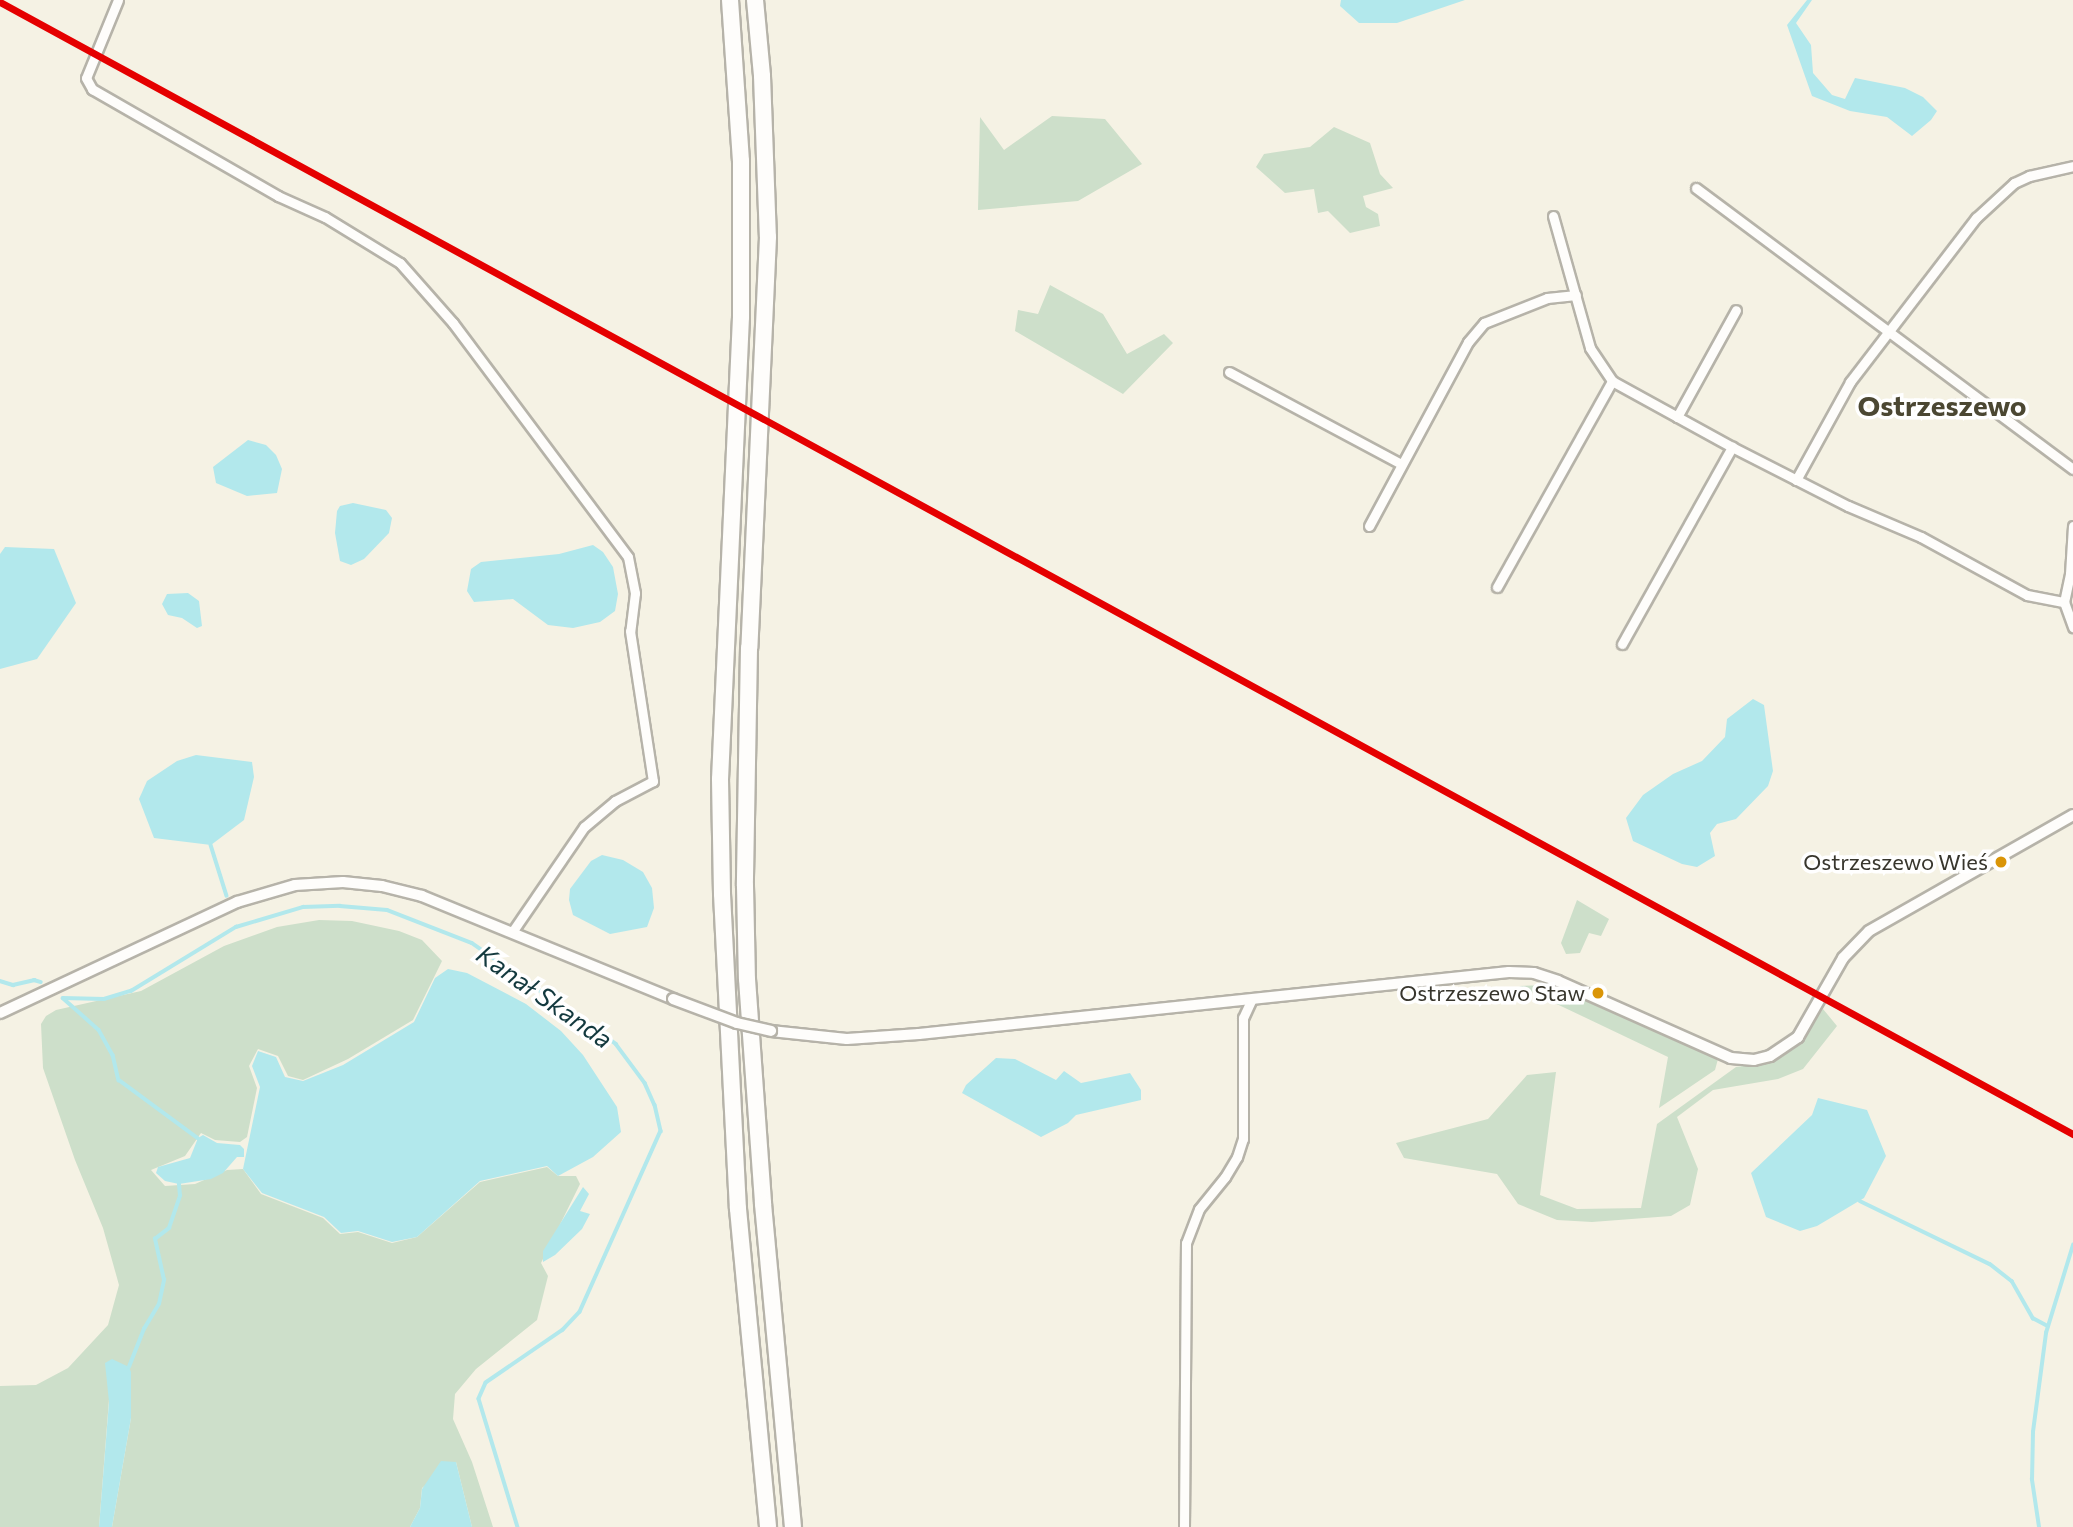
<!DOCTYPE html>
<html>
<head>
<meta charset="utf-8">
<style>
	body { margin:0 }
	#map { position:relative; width:2073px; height:1527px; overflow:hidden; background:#f5f2e4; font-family:Commissioner,sans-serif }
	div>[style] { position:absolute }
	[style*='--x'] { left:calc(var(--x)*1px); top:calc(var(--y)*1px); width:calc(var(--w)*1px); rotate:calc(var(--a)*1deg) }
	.green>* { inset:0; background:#cddfca }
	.water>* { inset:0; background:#b2e8ec }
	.stream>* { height:3.5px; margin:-1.75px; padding:0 1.75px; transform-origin:1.75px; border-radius:1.75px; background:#b2e8ec }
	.roads { filter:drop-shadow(2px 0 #b6b3a9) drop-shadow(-2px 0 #b6b3a9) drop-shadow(0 2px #b6b3a9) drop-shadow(0 -2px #b6b3a9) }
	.minor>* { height:9px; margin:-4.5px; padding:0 4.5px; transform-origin:4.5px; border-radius:4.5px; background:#fefdfb }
	.tertiary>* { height:10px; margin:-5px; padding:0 5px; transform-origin:5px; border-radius:5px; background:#fefdfb }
	.motorway>* { height:16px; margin:-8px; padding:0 8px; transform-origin:8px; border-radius:8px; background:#fefdfb }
	.bridges { filter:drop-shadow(2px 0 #b6b3a9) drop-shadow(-2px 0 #b6b3a9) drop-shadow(0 2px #b6b3a9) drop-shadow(0 -2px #b6b3a9) }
	.tertiary-bridge>* { height:10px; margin:-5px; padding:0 5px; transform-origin:5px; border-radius:5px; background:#fefdfb }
	.rail-1>* { height:7px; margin:-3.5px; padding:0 3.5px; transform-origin:3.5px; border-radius:3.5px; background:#e50000 }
	.dots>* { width:19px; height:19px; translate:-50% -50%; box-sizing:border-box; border:4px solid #fff; border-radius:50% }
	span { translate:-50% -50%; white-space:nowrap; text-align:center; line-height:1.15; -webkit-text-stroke:7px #fff; paint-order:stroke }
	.bus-label { font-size:22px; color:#38362d }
	.right { translate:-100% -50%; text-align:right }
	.water-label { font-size:26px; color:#13393e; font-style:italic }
	.quarter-label { font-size:28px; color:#4b4732; font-weight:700 }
</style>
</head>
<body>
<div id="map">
	<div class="green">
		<div style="clip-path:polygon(1052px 116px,1105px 119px,1142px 164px,1078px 201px,978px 210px,980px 117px,1004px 150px)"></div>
		<div style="clip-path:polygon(1334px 127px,1370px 143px,1380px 174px,1393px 188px,1363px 196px,1366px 207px,1378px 214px,1380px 226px,1350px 233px,1328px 211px,1318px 213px,1314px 189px,1285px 193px,1256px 167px,1264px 154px,1310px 147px)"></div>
		<div style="clip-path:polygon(1050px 285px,1103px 314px,1127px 354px,1164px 334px,1173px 343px,1123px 394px,1015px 331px,1018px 310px,1038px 314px)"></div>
		<div style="clip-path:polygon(1577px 900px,1609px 919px,1601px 936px,1589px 933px,1580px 953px,1566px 954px,1561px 943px)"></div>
		<div style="clip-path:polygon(319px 920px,352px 921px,399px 931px,422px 940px,442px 961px,413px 1020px,348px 1059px,303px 1080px,288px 1076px,278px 1056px,258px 1049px,249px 1066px,257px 1088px,247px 1137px,240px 1142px,215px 1140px,201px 1133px,185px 1156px,151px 1170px,165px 1186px,195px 1184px,227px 1170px,243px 1169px,261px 1194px,323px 1218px,340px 1234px,358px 1232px,392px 1243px,417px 1237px,480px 1182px,547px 1167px,558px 1176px,576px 1176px,580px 1184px,541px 1263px,548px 1276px,537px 1320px,476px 1369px,455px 1394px,453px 1419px,472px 1462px,493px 1527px,472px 1527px,456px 1462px,422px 1488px,420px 1508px,410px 1527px,112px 1527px,131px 1418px,110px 1387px,99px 1527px,0 1527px,0 1386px,36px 1385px,68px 1368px,108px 1325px,119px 1285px,103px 1228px,75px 1160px,43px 1068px,41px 1024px,46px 1016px,56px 1010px,141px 991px,224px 946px,277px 927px)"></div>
		<div style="clip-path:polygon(1549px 985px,1718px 1059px,1715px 1070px,1659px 1108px,1668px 1057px,1519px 986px)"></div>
		<div style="clip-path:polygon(1823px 1009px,1837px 1026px,1803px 1069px,1778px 1079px,1713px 1090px,1677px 1117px,1698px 1169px,1690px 1205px,1671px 1216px,1592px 1222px,1557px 1220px,1518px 1204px,1497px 1174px,1404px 1158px,1396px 1143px,1488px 1119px,1527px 1075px,1556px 1072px,1540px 1195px,1577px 1209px,1641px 1208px,1657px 1124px,1736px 1067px,1770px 1062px,1785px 1055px,1799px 1043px)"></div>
	</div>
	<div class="water">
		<div style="clip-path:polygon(1341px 0,1465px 0,1397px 23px,1359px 23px,1340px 6px)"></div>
		<div style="clip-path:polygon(1807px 0,1812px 0,1796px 23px,1811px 45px,1813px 73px,1832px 95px,1845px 99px,1855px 78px,1905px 88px,1923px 97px,1937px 111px,1931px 120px,1912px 136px,1887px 117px,1850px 111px,1812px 96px,1787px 25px)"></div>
		<div style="clip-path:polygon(248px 440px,266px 445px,276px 455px,282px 469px,277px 493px,247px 496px,216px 483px,213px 467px)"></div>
		<div style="clip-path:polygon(353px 503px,386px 510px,392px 518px,389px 533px,364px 559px,351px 565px,340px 561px,335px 533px,337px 511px,340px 506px)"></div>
		<div style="clip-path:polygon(593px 545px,603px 552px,613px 567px,618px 594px,615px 611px,600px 622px,573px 628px,548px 625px,513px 599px,474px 602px,467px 591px,471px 569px,481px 562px,559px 554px)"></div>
		<div style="clip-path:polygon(5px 547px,54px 549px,76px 603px,37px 659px,0 669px,0 554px)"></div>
		<div style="clip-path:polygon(188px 593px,199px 601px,202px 626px,197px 628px,182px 618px,168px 615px,162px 604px,167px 594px)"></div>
		<div style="clip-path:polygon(1753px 699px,1764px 705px,1773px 771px,1768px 786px,1736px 819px,1717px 824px,1710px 833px,1715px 856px,1697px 867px,1682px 864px,1633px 841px,1626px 818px,1643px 795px,1673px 774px,1702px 761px,1725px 737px,1727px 719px)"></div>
		<div style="clip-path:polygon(196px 755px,252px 762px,254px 777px,244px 820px,211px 845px,154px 838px,139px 799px,147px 781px,177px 761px)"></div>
		<div style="clip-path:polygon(602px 855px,623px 860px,643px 872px,652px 888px,654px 908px,647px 927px,610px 934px,573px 915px,569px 900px,570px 889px,591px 861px)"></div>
		<div style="clip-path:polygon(448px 969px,467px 973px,526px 1004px,561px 1031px,583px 1055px,617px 1107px,621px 1132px,593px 1157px,558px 1176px,547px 1166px,480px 1181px,417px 1237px,392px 1242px,358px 1231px,341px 1233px,324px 1217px,262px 1193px,243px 1169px,260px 1087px,252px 1066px,258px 1051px,276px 1057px,285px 1077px,303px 1081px,343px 1065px,414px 1022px,435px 978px)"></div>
		<div style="clip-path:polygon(996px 1058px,1015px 1059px,1056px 1080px,1064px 1071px,1081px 1083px,1130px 1073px,1141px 1090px,1141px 1100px,1076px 1115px,1068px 1123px,1041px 1137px,962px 1093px,966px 1085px)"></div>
		<div style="clip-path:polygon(1818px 1098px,1867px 1110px,1886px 1156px,1864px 1198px,1817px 1226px,1800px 1231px,1766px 1217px,1751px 1173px,1812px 1115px)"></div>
		<div style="clip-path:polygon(203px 1135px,217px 1143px,240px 1145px,244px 1149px,244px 1157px,237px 1157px,223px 1173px,211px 1179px,179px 1184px,165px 1181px,156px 1173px,158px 1167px,190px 1158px,198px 1138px)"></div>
		<div style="clip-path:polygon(583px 1187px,589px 1194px,580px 1211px,590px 1214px,582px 1229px,555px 1255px,543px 1262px,543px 1251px)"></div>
		<div style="clip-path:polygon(112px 1359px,129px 1367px,131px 1372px,131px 1418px,112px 1527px,99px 1527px,109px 1402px,105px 1363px)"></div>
		<div style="clip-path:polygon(441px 1461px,456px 1462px,472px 1527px,410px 1527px,420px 1508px,422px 1489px)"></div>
	</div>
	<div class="stream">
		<div style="--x:211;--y:845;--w:53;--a:72.6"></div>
		<div style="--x:0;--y:981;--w:14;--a:17"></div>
		<div style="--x:13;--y:985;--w:22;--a:-13"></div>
		<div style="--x:34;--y:980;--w:7;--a:16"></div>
		<div style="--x:63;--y:998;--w:41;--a:1.4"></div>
		<div style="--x:104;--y:999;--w:28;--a:-17"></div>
		<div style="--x:131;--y:991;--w:123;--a:-31.4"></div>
		<div style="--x:236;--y:927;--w:70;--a:-16.6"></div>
		<div style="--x:303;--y:907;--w:37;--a:-2"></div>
		<div style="--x:340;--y:906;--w:47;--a:4.9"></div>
		<div style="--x:387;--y:910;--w:91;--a:21.2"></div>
		<div style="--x:472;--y:943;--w:176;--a:35"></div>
		<div style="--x:616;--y:1044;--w:49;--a:53.4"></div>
		<div style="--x:645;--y:1083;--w:24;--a:66"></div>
		<div style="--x:655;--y:1105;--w:27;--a:77"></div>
		<div style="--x:661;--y:1131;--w:198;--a:114.1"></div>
		<div style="--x:580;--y:1312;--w:25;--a:133"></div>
		<div style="--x:563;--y:1330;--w:93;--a:145.5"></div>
		<div style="--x:486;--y:1383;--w:17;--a:114"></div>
		<div style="--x:479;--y:1399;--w:134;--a:73.1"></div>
		<div style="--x:63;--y:998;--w:48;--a:41.6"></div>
		<div style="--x:99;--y:1030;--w:29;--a:61"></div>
		<div style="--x:113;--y:1055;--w:26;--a:77"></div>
		<div style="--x:119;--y:1080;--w:98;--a:36.3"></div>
		<div style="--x:1860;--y:1201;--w:144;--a:25.9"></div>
		<div style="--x:1990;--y:1264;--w:28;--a:38"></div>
		<div style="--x:2012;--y:1281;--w:43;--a:60.4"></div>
		<div style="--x:2033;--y:1318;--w:17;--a:28"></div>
		<div style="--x:129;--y:1367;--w:41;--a:-68.5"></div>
		<div style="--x:144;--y:1329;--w:29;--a:-59"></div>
		<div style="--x:159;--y:1304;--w:25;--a:-78"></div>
		<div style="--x:164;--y:1280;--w:42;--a:-102.4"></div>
		<div style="--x:155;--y:1239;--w:18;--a:-38"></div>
		<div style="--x:169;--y:1228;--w:34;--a:-71"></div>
		<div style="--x:180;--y:1196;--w:12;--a:-95"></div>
		<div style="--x:2039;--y:1527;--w:48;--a:-98.5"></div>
		<div style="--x:2032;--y:1480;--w:48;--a:-88.8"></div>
		<div style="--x:2033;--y:1432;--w:100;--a:-82.5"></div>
		<div style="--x:2046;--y:1333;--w:92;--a:-72.9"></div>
	</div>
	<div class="roads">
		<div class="minor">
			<div style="--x:118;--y:0;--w:84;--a:112.3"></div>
			<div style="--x:86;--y:78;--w:13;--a:61"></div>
			<div style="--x:92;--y:89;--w:215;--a:29.9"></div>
			<div style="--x:278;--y:196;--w:51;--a:24.1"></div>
			<div style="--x:325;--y:217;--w:88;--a:31.5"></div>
			<div style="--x:400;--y:263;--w:80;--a:48.5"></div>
			<div style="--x:453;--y:323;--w:292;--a:53.2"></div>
			<div style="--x:628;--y:557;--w:37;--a:79"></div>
			<div style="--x:635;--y:593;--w:38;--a:97"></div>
			<div style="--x:630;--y:631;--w:152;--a:81.3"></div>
			<div style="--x:653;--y:781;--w:43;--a:152.2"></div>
			<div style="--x:615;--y:801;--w:40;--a:140"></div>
			<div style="--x:584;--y:827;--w:127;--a:124.4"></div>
			<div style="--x:1696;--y:188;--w:470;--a:36.7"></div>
			<div style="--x:1553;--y:216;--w:137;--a:74.3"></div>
			<div style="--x:1590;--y:348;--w:40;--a:56"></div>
			<div style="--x:1612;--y:381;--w:137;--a:28.8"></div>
			<div style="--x:1732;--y:447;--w:130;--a:27"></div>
			<div style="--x:1848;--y:506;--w:79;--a:23"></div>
			<div style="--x:1921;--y:537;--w:121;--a:28.7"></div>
			<div style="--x:2027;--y:595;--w:38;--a:11"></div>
			<div style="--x:1229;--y:372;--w:195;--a:28.1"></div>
			<div style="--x:1677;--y:417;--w:122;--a:-61.1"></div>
			<div style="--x:1796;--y:480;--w:112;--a:-61.1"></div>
			<div style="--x:1850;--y:382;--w:207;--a:-52.5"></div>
			<div style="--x:1976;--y:218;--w:52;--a:-42.6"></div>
			<div style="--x:2014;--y:183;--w:17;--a:-25"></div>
			<div style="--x:2029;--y:176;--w:45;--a:-12.8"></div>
			<div style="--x:1369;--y:526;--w:209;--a:-61.7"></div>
			<div style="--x:1468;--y:342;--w:25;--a:-50"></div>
			<div style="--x:1484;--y:323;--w:68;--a:-21.6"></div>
			<div style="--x:1547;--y:298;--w:29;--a:-6"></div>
			<div style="--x:2073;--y:526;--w:48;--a:93.6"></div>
			<div style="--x:2070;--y:574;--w:29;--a:102"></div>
			<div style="--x:2064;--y:602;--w:27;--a:70"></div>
			<div style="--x:1497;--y:587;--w:236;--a:-60.8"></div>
			<div style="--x:1622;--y:644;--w:226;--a:-60.8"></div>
			<div style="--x:1184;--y:1527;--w:284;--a:-89.6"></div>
			<div style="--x:1186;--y:1243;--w:36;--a:-69"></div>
			<div style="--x:1199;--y:1209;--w:41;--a:-50.9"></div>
			<div style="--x:1225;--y:1177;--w:23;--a:-59"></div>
			<div style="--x:1237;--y:1157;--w:19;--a:-72"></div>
			<div style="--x:1243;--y:1139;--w:121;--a:-90"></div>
			<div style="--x:1243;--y:1018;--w:21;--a:-65"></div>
		</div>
		<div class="tertiary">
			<div style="--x:0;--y:1013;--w:262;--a:-25.1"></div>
			<div style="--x:237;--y:902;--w:60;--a:-16.3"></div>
			<div style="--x:295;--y:885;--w:48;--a:-3.6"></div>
			<div style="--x:343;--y:882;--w:39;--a:6"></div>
			<div style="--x:382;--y:886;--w:41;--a:14"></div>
			<div style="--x:422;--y:896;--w:271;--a:22.3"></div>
			<div style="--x:771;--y:1031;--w:76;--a:6"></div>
			<div style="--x:847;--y:1039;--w:72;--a:-4"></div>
			<div style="--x:919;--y:1034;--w:593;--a:-6"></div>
			<div style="--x:1509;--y:972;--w:25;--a:2"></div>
			<div style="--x:1534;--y:973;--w:25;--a:18"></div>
			<div style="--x:1558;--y:981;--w:189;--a:24"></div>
			<div style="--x:1731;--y:1058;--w:23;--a:5"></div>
			<div style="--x:1754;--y:1060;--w:16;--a:-14"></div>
			<div style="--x:1770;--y:1056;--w:34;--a:-34"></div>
			<div style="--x:1798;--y:1037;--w:91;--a:-60.3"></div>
			<div style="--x:1843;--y:958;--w:37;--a:-46"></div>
			<div style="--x:1869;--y:931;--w:235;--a:-29.6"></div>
		</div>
		<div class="motorway">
			<div style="--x:730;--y:0;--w:161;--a:86.1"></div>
			<div style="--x:741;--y:161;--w:156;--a:90"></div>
			<div style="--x:741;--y:317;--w:462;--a:92.6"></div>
			<div style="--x:720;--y:779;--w:115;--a:89"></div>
			<div style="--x:722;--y:894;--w:315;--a:87.1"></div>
			<div style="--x:738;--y:1209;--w:319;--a:84.6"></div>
			<div style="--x:755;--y:0;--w:76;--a:84.7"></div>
			<div style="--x:762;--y:76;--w:161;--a:87.9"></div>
			<div style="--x:768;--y:237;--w:411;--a:92.6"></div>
			<div style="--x:749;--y:648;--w:238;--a:91"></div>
			<div style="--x:745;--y:886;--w:93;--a:88.8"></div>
			<div style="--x:747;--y:979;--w:226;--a:85.9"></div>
			<div style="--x:763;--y:1204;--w:324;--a:84.7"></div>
		</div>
	</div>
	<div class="bridges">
		<div class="tertiary-bridge">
			<div style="--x:673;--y:999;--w:68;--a:20.6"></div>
			<div style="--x:737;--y:1023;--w:35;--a:13"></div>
		</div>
	</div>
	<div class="rail-1">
		<div style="--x:0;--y:2;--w:2362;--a:28.64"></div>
	</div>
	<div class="dots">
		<div style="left:2001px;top:862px;background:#da9507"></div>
		<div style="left:1598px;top:993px;background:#da9507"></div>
	</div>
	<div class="bus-label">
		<span class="right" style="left:1988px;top:862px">Ostrzeszewo Wieś</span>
		<span class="right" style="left:1585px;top:993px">Ostrzeszewo Staw</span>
	</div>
	<div class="water-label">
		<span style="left:545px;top:996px;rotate:35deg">Kanał Skanda</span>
	</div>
	<div class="quarter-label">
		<span style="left:1942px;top:405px">Ostrzeszewo</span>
	</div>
</div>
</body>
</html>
